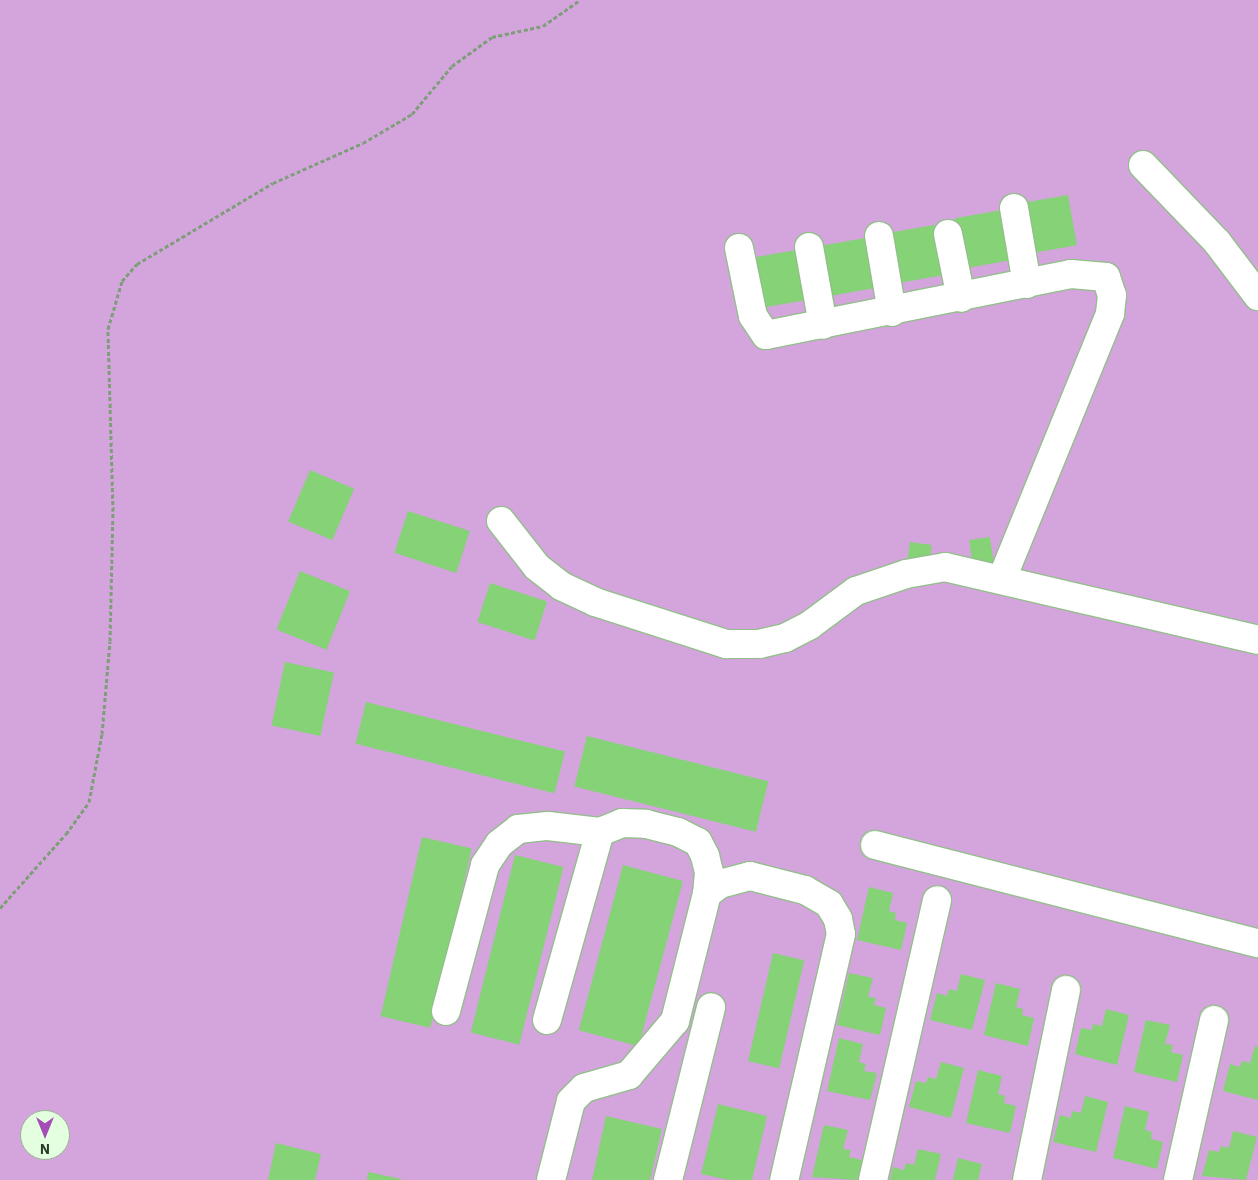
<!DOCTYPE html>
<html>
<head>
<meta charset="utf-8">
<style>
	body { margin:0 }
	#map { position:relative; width:1258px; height:1180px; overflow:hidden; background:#caf7c2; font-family:"IBM Plex Sans",sans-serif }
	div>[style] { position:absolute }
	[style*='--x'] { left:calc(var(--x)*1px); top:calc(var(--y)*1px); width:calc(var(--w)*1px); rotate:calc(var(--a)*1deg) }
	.green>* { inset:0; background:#d3a5dc }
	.building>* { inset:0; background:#85d277; transform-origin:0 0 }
	.path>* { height:3px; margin-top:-1.5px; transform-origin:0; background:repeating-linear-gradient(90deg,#7e9e79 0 4px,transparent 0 6.5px) }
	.roads { filter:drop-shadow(1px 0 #93be8b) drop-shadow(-1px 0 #93be8b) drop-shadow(0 1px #93be8b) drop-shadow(0 -1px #93be8b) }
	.minor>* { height:28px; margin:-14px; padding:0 14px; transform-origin:14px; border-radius:14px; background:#fff }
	span { translate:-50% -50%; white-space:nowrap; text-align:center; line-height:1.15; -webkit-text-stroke:5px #e4ffdf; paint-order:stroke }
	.north { position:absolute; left:20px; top:1110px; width:50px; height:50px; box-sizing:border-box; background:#e4ffdf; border:1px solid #9ab196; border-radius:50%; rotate:180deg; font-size:14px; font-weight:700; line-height:20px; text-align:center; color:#2b3d28 }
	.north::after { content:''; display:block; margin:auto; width:18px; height:22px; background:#a64cb7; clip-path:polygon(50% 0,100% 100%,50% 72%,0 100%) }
</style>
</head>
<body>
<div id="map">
	<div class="green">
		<div style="clip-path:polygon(evenodd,0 0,1258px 0,1258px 1180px,0 1180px,0 0,30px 1120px,60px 1120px,60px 1150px,30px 1150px,30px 1120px)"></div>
	</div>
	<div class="building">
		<div style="left:1068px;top:195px;width:51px;height:48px;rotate:80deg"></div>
		<div style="left:1002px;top:210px;width:51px;height:48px;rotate:80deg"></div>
		<div style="left:934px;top:225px;width:51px;height:48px;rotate:80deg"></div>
		<div style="left:865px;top:238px;width:51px;height:47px;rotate:80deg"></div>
		<div style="left:796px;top:250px;width:51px;height:48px;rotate:80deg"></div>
		<div style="left:310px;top:470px;width:48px;height:56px;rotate:23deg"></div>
		<div style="left:408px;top:511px;width:65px;height:44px;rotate:18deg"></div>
		<div style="left:990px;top:537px;width:30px;height:21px;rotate:82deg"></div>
		<div style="left:910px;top:542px;width:22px;height:22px;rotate:8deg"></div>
		<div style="left:300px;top:571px;width:54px;height:63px;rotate:22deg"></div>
		<div style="left:490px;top:583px;width:60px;height:41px;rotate:18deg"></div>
		<div style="left:285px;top:662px;width:50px;height:65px;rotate:12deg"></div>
		<div style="left:366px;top:702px;width:205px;height:43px;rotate:14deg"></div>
		<div style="left:587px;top:736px;width:187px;height:52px;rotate:14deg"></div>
		<div style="left:422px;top:837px;width:51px;height:184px;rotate:13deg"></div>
		<div style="left:515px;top:855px;width:50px;height:183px;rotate:14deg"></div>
		<div style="left:623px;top:865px;width:62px;height:171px;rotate:15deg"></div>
		<div style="clip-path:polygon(869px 887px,893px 893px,889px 911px,896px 913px,895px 920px,907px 923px,901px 950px,857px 940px)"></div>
		<div style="left:773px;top:953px;width:32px;height:111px;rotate:13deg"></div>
		<div style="clip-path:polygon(849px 973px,873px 978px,868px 997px,876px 998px,874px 1005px,886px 1008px,880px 1035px,837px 1025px)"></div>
		<div style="clip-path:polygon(961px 974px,985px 980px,972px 1030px,930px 1020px,937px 993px,947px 996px,949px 989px,957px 991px)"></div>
		<div style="clip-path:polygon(996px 983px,1020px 989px,1016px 1007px,1023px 1009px,1022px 1015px,1034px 1018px,1028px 1046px,984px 1035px)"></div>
		<div style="clip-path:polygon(1106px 1009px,1129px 1015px,1117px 1065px,1075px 1054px,1081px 1028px,1092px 1030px,1093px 1024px,1102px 1026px)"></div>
		<div style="clip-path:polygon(1146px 1020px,1170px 1025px,1165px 1044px,1173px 1045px,1171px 1052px,1183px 1055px,1177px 1082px,1134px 1072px)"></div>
		<div style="clip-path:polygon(839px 1038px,863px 1044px,859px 1062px,866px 1064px,864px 1071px,877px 1073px,870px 1100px,827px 1091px)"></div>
		<div style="clip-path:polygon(1255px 1046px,1258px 1047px,1258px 1100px,1223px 1091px,1230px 1064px,1240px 1067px,1242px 1061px,1250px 1063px)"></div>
		<div style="clip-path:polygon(941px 1062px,964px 1068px,951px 1118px,909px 1107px,916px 1081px,926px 1083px,928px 1077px,936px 1079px)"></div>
		<div style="clip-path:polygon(978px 1070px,1002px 1076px,998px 1094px,1005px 1096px,1004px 1103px,1016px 1106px,1010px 1133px,966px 1123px)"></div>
		<div style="clip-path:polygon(1085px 1096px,1108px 1102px,1096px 1152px,1053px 1142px,1060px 1115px,1071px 1118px,1072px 1111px,1081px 1113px)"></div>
		<div style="clip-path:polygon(718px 1104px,767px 1116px,752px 1180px,729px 1180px,701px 1174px)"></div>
		<div style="clip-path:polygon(1125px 1106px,1149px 1112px,1145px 1130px,1152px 1132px,1151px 1139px,1163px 1142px,1157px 1169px,1113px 1158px)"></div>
		<div style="clip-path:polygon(606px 1116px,662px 1129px,650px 1180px,592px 1180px)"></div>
		<div style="clip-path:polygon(824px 1125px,848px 1130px,843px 1149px,851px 1150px,849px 1157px,862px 1160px,857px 1180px,812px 1177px)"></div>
		<div style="clip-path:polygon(1233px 1131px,1257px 1137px,1246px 1180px,1202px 1176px,1209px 1150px,1219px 1152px,1221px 1146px,1229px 1148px)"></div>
		<div style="clip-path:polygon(276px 1143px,321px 1154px,315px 1180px,268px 1180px)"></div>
		<div style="clip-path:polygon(918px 1149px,941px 1154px,935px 1180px,890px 1180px,893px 1167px,904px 1170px,906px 1163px,914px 1165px)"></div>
		<div style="clip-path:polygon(958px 1158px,982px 1164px,978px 1180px,953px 1180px)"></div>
		<div style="clip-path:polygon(368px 1172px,401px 1179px,401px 1180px,367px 1180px)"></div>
	</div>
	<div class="path">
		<div style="--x:0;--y:908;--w:99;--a:-48.3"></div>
		<div style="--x:66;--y:834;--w:39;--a:-54"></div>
		<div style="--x:89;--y:802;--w:69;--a:-79.2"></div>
		<div style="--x:102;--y:734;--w:93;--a:-85.1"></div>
		<div style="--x:110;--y:641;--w:130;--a:-88.7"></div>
		<div style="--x:113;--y:511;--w:182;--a:-91.6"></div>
		<div style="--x:108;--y:329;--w:50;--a:-73.7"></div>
		<div style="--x:122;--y:281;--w:23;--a:-49"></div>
		<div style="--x:137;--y:264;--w:158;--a:-30.8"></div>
		<div style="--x:273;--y:183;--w:98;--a:-24"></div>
		<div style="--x:363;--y:143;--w:57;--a:-30.6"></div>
		<div style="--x:412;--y:114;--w:62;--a:-50.2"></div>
		<div style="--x:452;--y:66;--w:49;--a:-35.9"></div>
		<div style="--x:492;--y:37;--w:52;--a:-12.2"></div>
		<div style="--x:543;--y:26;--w:45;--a:-35.1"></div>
	</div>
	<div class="roads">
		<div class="minor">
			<div style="--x:1143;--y:165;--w:107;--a:46.1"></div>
			<div style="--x:1217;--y:242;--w:68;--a:52.8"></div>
			<div style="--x:1014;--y:208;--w:77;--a:80.3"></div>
			<div style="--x:948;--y:234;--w:65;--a:78.5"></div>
			<div style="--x:879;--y:236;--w:77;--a:80.3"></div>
			<div style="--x:809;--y:247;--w:79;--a:79.8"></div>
			<div style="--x:739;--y:248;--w:69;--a:78.4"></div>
			<div style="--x:753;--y:316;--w:23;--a:56"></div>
			<div style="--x:766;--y:335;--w:311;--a:-11.3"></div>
			<div style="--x:1071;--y:274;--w:35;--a:5"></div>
			<div style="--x:1106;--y:277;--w:19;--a:72"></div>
			<div style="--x:1112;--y:295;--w:19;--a:96"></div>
			<div style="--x:1110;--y:314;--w:286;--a:112.2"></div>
			<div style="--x:501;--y:521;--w:58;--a:52"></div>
			<div style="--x:537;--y:567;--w:31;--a:38"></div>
			<div style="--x:561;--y:586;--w:38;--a:25"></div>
			<div style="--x:595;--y:602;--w:138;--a:17.8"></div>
			<div style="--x:726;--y:644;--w:33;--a:0"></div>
			<div style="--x:759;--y:644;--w:27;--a:-13"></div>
			<div style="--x:785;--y:638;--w:28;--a:-27"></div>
			<div style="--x:810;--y:625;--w:57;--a:-36.5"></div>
			<div style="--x:856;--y:591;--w:53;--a:-18.8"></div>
			<div style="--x:906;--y:574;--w:40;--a:-10"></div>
			<div style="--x:945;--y:567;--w:321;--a:13.1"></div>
			<div style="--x:875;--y:845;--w:395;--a:14.4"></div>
			<div style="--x:446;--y:1011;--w:151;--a:-75"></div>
			<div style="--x:485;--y:865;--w:25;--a:-56"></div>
			<div style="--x:499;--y:844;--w:24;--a:-38"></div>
			<div style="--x:518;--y:829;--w:30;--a:-6"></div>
			<div style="--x:548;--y:826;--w:52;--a:6.6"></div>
			<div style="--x:600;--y:832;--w:24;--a:-22"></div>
			<div style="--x:622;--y:823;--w:24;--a:2"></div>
			<div style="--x:646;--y:824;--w:33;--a:14"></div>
			<div style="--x:678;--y:832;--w:22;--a:27"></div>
			<div style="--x:698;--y:842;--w:16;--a:63"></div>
			<div style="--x:705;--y:856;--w:16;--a:76"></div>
			<div style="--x:709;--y:872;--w:22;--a:95"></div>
			<div style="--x:707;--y:894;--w:16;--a:-38"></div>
			<div style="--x:720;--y:884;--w:31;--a:-15"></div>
			<div style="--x:750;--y:876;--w:57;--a:14.3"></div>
			<div style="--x:805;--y:890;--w:28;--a:30"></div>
			<div style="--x:829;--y:904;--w:17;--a:59"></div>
			<div style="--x:838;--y:919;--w:15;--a:79"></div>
			<div style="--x:841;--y:934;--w:253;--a:103"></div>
			<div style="--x:547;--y:1020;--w:195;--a:-74.3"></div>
			<div style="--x:551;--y:1180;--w:81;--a:-75.8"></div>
			<div style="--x:571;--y:1101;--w:18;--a:-45"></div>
			<div style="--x:584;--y:1088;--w:47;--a:-16.1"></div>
			<div style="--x:629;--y:1075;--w:71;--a:-49.6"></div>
			<div style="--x:675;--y:1021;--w:131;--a:-75.9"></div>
			<div style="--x:668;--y:1180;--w:178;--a:-76"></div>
			<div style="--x:873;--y:1180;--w:287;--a:-77.1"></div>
			<div style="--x:1027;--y:1180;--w:194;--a:-78.4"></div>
			<div style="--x:1178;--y:1180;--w:164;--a:-77.3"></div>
		</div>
	</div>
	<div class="north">N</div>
</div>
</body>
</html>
